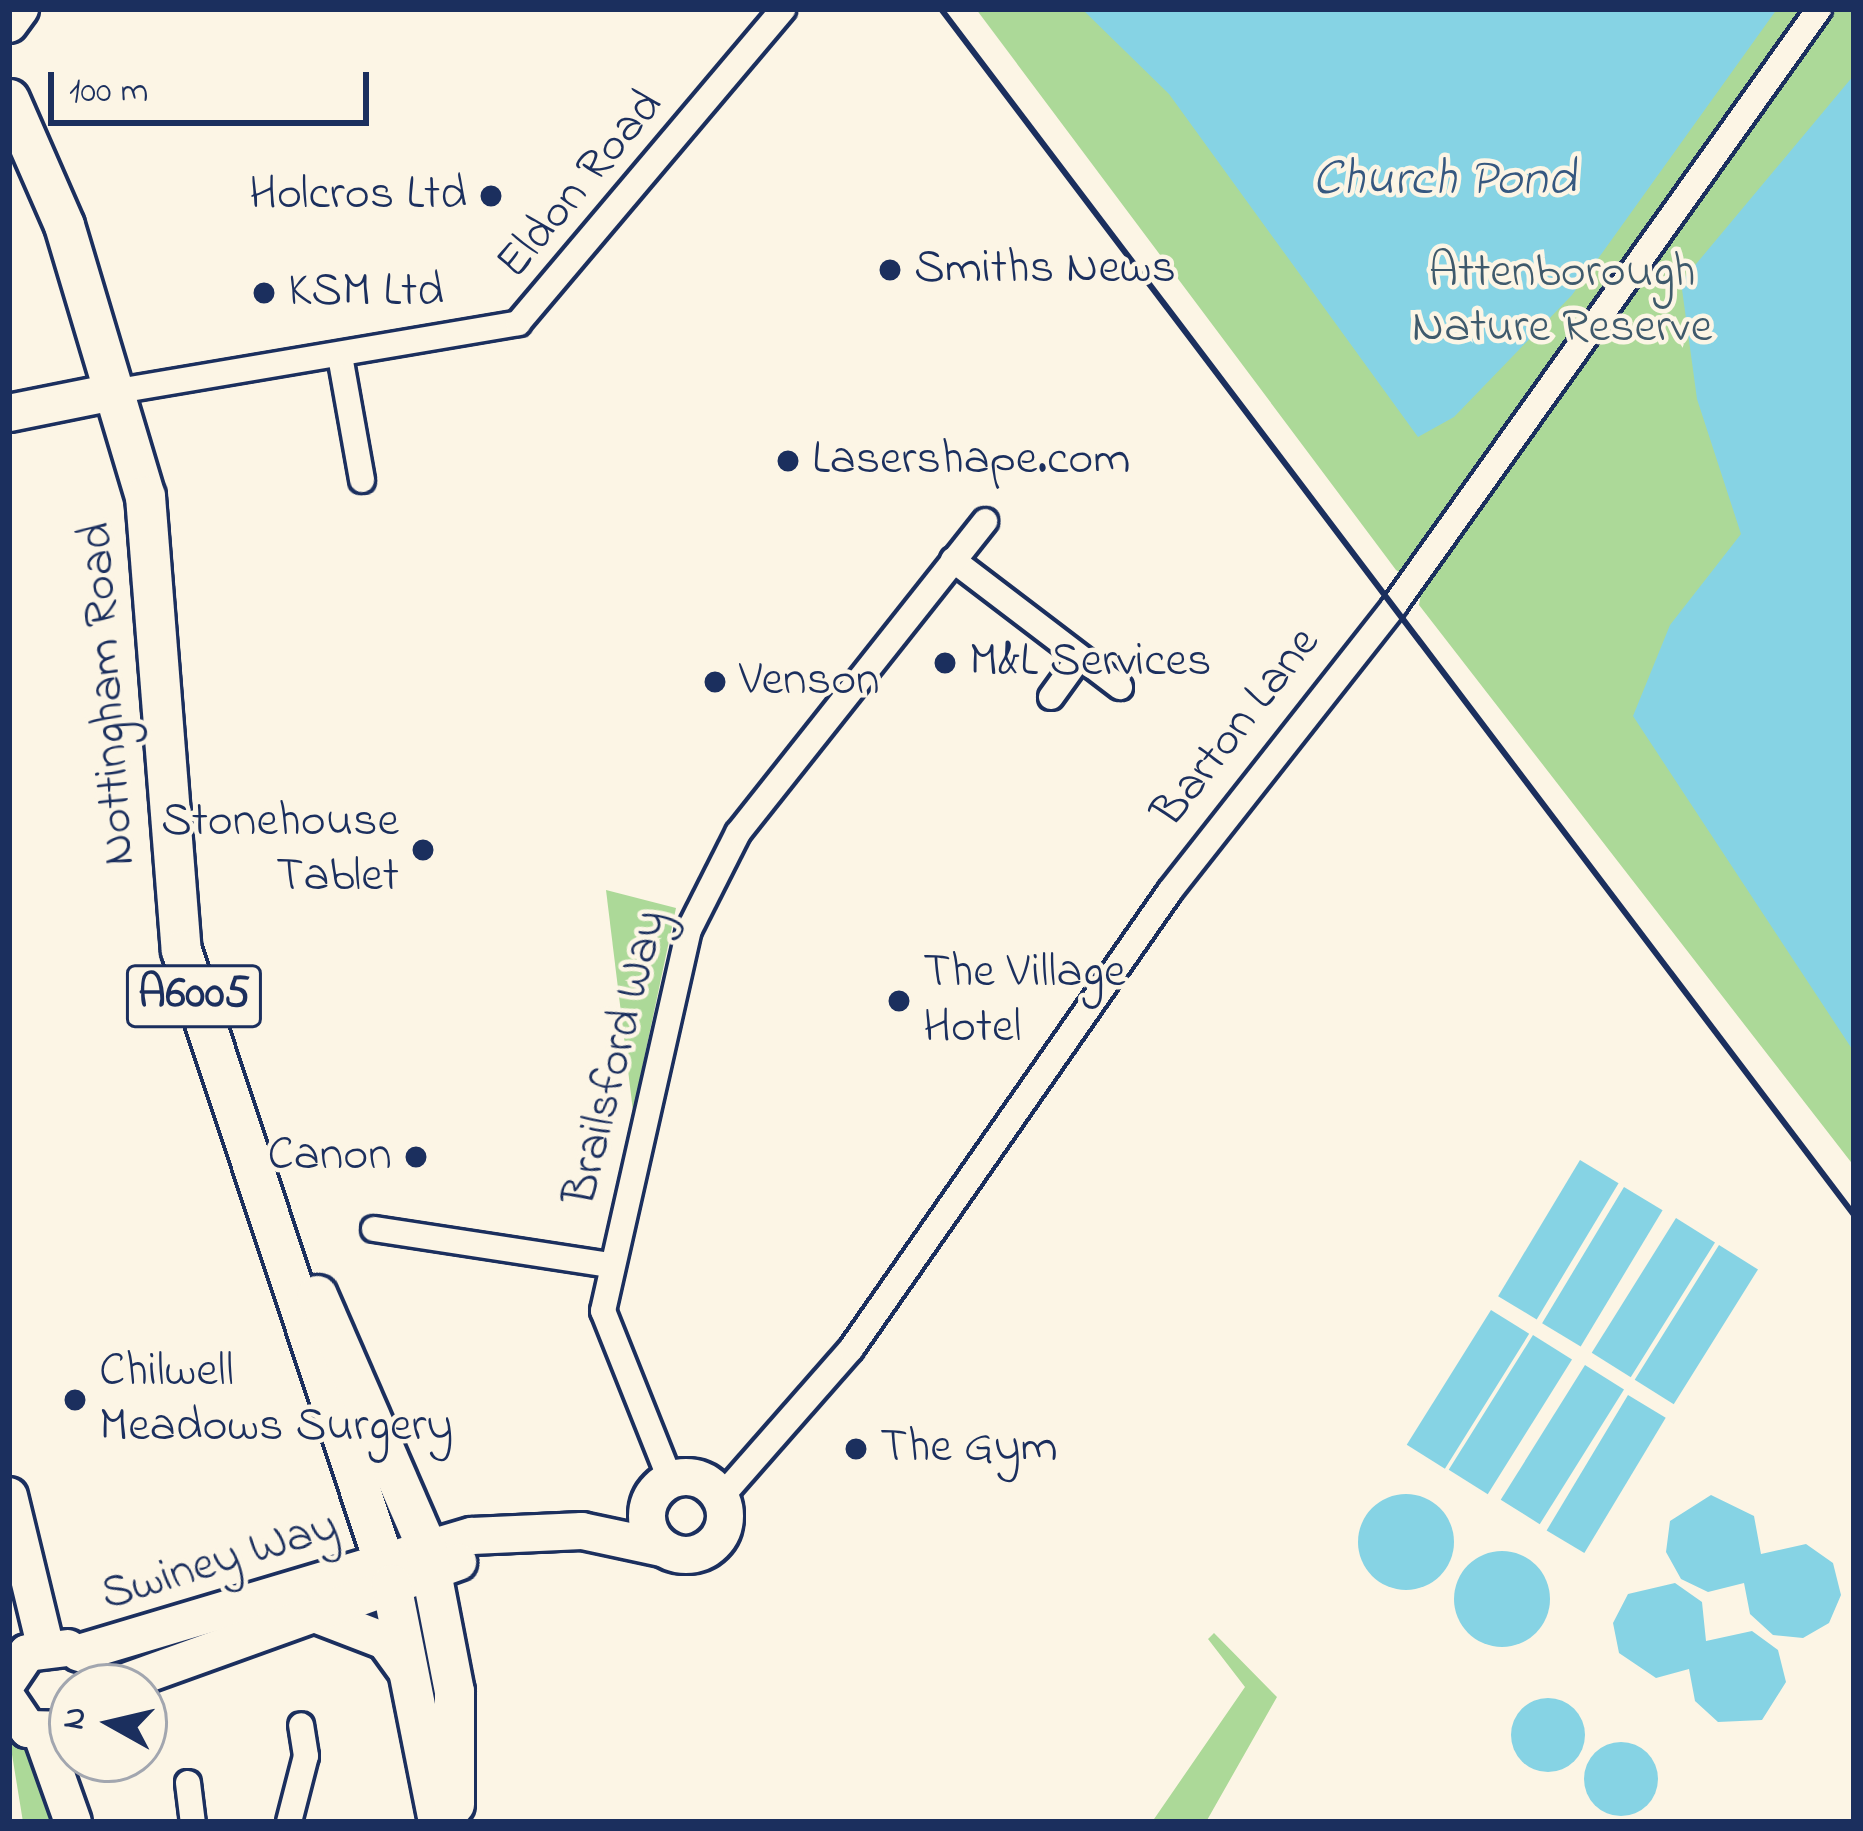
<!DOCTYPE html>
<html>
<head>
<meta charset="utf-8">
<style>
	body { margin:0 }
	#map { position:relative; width:1863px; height:1831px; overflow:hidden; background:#fcf5e5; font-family:"Indie Flower",sans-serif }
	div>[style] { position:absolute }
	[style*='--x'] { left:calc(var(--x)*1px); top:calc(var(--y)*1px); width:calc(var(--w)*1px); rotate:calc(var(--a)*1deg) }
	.green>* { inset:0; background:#acd998 }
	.water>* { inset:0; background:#86d3e4; transform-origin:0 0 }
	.round { border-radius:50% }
	.roads { filter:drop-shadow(3px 0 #1b2f5e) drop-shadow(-3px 0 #1b2f5e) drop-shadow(0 3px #1b2f5e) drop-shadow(0 -3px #1b2f5e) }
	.street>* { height:24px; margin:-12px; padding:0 12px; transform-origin:12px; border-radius:12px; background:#fcf5e5 }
	.secondary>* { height:36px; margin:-18px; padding:0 18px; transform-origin:18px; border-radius:18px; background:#fcf5e5 }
	.secondary>.ring { margin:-18px; padding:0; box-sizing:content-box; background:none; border:36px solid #fcf5e5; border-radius:50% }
	.primary>* { height:39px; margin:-19.5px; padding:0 19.5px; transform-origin:19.5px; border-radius:19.5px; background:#fcf5e5 }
	.rail>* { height:6px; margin:-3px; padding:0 3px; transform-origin:3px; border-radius:3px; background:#1b2f5e }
	.dots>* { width:33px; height:33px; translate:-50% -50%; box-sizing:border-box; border:6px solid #fcf5e5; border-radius:50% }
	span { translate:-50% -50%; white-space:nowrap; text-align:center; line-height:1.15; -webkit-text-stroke:9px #fcf5e5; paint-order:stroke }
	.shield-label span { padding:3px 9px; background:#fcf5e5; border:3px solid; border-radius:9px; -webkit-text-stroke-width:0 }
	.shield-label { font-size:45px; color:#1b2f5e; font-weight:700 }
	.street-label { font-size:48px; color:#1b2f5e }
	.poi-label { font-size:48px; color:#1b2f5e }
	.right { translate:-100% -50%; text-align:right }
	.left { translate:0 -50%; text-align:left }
	.park-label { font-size:48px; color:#3f5a6c }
	.water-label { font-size:51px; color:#365880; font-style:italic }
	.frame { position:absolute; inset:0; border:12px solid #1b2f5e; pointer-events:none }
	.north { position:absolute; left:48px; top:1663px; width:120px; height:120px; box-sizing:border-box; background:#fcf5e5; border:3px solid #a2a6af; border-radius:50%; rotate:278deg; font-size:33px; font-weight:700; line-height:48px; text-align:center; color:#1b2f5e }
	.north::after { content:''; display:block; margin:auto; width:42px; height:54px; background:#1b2f5e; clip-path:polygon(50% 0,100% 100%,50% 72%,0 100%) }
	.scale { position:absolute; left:48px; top:72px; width:321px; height:54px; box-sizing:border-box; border:6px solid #1b2f5e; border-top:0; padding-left:15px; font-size:36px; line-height:42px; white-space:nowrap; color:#1b2f5e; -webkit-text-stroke:9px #fcf5e5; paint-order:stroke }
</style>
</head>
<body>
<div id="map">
	<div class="green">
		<div style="clip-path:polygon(976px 9px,1854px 9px,1854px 1166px,1419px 605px,1422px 588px,1396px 570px)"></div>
		<div style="clip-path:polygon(606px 890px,676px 908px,633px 1111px)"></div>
		<div style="clip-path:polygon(1214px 1633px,1277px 1697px,1206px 1822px,1152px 1822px,1245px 1687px,1208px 1639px)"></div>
		<div style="clip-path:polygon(9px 1736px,29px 1750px,56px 1822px,23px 1822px)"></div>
	</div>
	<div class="water">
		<div style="clip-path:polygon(1082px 9px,1777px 9px,1572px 295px,1454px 417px,1418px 437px,1169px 94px)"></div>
		<div style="clip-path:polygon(1854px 75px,1854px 1052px,1633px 716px,1670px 625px,1741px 534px,1697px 399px,1681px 282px)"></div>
		<div style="left:1580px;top:1160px;width:45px;height:159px;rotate:31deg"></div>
		<div style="left:1624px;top:1187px;width:45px;height:159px;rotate:31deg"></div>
		<div style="left:1676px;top:1218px;width:46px;height:159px;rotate:32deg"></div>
		<div style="left:1719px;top:1245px;width:46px;height:159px;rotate:32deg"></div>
		<div style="left:1491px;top:1310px;width:45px;height:159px;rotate:32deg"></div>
		<div style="left:1533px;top:1335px;width:46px;height:159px;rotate:32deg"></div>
		<div style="left:1585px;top:1365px;width:46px;height:159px;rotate:32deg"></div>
		<div style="left:1628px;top:1395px;width:44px;height:158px;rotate:31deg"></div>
		<div class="round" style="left:1358px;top:1494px;width:96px;height:96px"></div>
		<div style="clip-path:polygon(1711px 1495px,1754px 1516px,1761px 1554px,1806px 1544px,1833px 1563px,1841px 1595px,1829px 1623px,1803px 1638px,1773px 1635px,1750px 1614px,1744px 1583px,1708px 1592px,1681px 1579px,1666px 1552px,1670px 1521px)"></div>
		<div class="round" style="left:1454px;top:1551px;width:96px;height:96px"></div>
		<div style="clip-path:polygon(1675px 1583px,1702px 1602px,1706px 1641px,1752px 1631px,1778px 1650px,1786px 1682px,1762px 1720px,1718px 1722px,1695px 1701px,1689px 1669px,1656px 1678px,1619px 1653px,1613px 1623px,1628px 1594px)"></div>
		<div class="round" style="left:1511px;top:1698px;width:74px;height:74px"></div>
		<div class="round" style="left:1584px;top:1742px;width:74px;height:74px"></div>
	</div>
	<div class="roads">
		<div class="street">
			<div style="--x:340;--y:356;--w:126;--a:79.9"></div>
			<div style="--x:118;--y:391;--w:406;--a:-9.6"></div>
			<div style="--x:518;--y:323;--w:411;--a:-49.8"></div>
			<div style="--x:953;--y:560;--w:210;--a:37.3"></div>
			<div style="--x:1051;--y:697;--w:49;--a:-54.1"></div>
			<div style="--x:374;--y:1229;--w:237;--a:8.7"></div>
			<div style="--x:670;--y:1479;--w:181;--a:-111.7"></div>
			<div style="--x:603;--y:1311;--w:391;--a:-77.3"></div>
			<div style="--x:689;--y:930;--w:109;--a:-63.2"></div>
			<div style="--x:738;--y:833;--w:398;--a:-51.6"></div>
			<div style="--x:721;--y:1497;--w:197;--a:-48.7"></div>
			<div style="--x:851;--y:1349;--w:558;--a:-55.14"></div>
			<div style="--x:1170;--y:891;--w:362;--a:-51.8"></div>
			<div style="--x:1394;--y:606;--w:733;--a:-54.55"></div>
			<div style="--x:188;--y:1783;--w:39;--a:83"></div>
			<div style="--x:289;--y:1822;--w:68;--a:-75.6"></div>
			<div style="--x:306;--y:1756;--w:31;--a:-99"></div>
		</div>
		<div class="secondary">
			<div style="--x:9;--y:24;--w:19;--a:-54"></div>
			<div style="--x:9;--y:413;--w:111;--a:-11.4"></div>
			<div class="ring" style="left:647px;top:1477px;width:42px;height:42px"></div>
			<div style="--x:9;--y:1496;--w:153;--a:76.4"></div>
			<div style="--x:312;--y:1613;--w:78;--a:21"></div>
			<div style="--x:385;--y:1641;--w:41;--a:54"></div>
			<div style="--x:79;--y:1653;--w:410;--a:-16.6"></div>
			<div style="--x:472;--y:1536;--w:110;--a:-2.6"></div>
			<div style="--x:582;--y:1531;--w:82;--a:12"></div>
			<div style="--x:9;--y:1680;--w:32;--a:-56"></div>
			<div style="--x:27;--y:1653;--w:41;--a:-7"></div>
			<div style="--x:111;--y:1687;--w:369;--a:-19.8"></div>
			<div style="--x:9;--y:1701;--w:34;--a:56"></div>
			<div style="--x:28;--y:1729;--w:44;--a:1.3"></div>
			<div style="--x:42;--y:1735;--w:92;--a:70.4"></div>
		</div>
		<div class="primary">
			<div style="--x:9;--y:99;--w:137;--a:66.4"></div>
			<div style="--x:64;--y:225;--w:283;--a:73.4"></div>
			<div style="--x:145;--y:496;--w:455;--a:85.5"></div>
			<div style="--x:181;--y:950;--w:668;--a:71.67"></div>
			<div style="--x:391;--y:1584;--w:243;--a:78.8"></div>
			<div style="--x:317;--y:1295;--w:274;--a:66.5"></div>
			<div style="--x:426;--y:1546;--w:148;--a:79.1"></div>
			<div style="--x:454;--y:1691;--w:113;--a:90"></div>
		</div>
	</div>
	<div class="rail">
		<div style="--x:941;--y:9;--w:1513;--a:52.87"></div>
	</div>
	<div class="dots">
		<div style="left:491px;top:196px;background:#1b2f5e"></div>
		<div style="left:890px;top:270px;background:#1b2f5e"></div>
		<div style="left:264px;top:293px;background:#1b2f5e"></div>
		<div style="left:788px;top:461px;background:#1b2f5e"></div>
		<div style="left:945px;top:663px;background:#1b2f5e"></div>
		<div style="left:715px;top:682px;background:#1b2f5e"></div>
		<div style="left:423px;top:850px;background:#1b2f5e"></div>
		<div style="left:899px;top:1001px;background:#1b2f5e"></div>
		<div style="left:416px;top:1157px;background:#1b2f5e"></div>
		<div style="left:75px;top:1400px;background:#1b2f5e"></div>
		<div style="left:856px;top:1449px;background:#1b2f5e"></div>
	</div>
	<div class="shield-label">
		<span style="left:194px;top:996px">A6005</span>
	</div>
	<div class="street-label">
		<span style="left:581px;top:185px;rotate:-50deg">Eldon Road</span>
		<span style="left:109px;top:694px;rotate:-94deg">Nottingham Road</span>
		<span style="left:1237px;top:728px;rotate:-52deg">Barton Lane</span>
		<span style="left:617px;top:1058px;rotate:-76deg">Brailsford Way</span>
		<span style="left:220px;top:1562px;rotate:-17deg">Swiney Way</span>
	</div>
	<div class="poi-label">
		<span class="right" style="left:467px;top:196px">Holcros Ltd</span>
		<span class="left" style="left:914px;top:270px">Smiths News</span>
		<span class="left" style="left:288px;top:293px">KSM Ltd</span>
		<span class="left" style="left:812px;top:461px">Lasershape.com</span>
		<span class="left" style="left:969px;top:663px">M&amp;L Services</span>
		<span class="left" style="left:739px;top:682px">Venson</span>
		<span class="right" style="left:399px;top:850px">Stonehouse<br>Tablet</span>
		<span class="left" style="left:923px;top:1001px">The Village<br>Hotel</span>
		<span class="right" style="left:392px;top:1157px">Canon</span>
		<span class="left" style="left:99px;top:1400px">Chilwell<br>Meadows Surgery</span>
		<span class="left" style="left:880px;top:1449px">The Gym</span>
	</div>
	<div class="park-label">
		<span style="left:1562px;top:301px">Attenborough<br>Nature Reserve</span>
	</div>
	<div class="water-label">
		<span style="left:1444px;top:181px">Church Pond</span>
	</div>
	<div class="frame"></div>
	<div class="north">N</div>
	<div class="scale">100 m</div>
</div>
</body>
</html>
